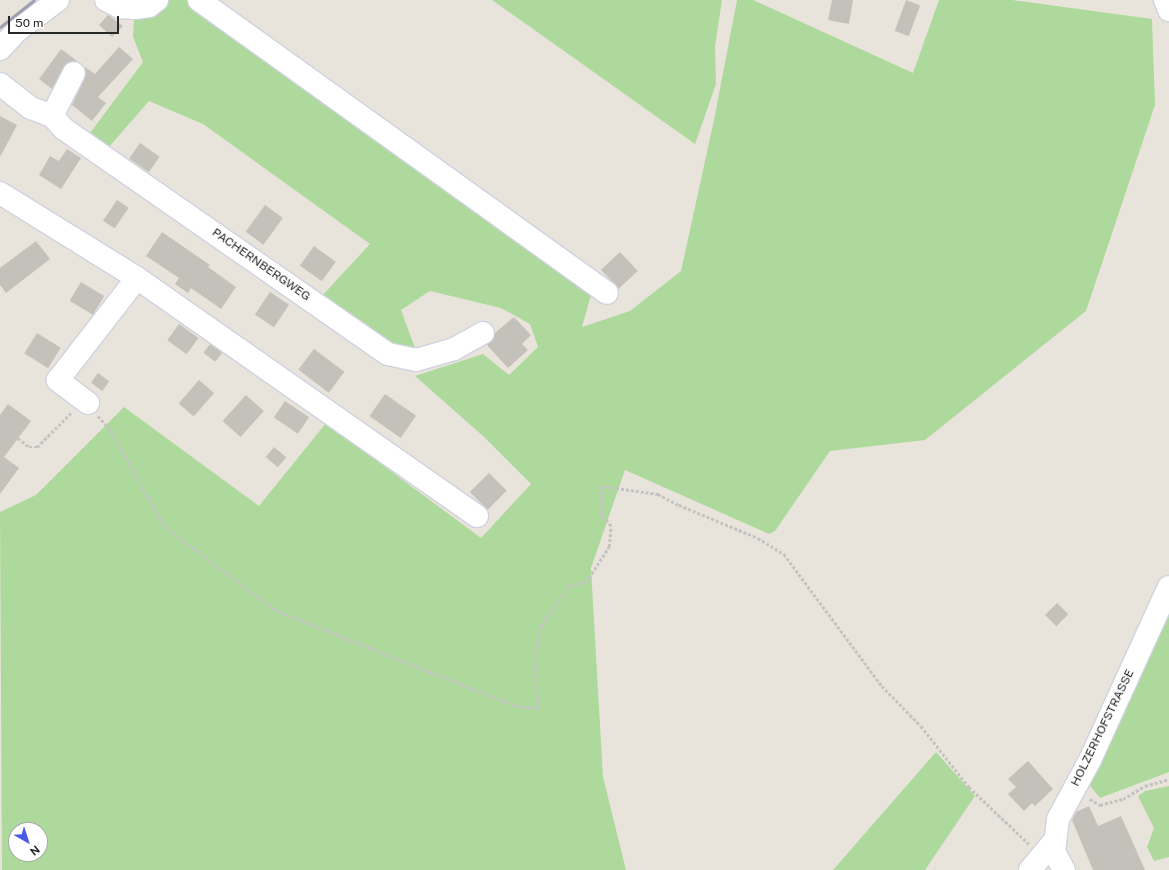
<!DOCTYPE html>
<html>
<head>
<meta charset="utf-8">
<style>
	body { margin:0 }
	#map { position:relative; width:1169px; height:870px; overflow:hidden; background:#e9e4db; font-family:"Public Sans",sans-serif }
	div>[style] { position:absolute }
	[style*='--x'] { left:calc(var(--x)*1px); top:calc(var(--y)*1px); width:calc(var(--w)*1px); rotate:calc(var(--a)*1deg) }
	.green>* { inset:0; background:#adda9c }
	.building>* { inset:0; background:#c4c0ba; transform-origin:0 0 }
	.path>* { height:2.5px; margin-top:-1.25px; transform-origin:0; background:repeating-linear-gradient(90deg,#c3c3c3 0 3px,transparent 0 5px) }
	.roads { filter:drop-shadow(1px 0 #d0d2df) drop-shadow(-1px 0 #d0d2df) drop-shadow(0 1px #d0d2df) drop-shadow(0 -1px #d0d2df) }
	.minor>* { height:22px; margin:-11px; padding:0 11px; transform-origin:11px; border-radius:11px; background:#fff }
	.rail>* { height:3px; margin:-1.5px; padding:0 1.5px; transform-origin:1.5px; border-radius:1.5px; background:#9ea0b0 }
	span { translate:-50% -50%; white-space:nowrap; text-align:center; line-height:1.15; -webkit-text-stroke:3.5px #fff; paint-order:stroke }
	.street-label { font-size:12px; color:#282828 }
	.north { position:absolute; left:8px; top:822px; width:40px; height:40px; box-sizing:border-box; background:#fff; border:1px solid #a9a9a9; border-radius:50%; rotate:141deg; font-size:11px; font-weight:700; line-height:16px; text-align:center; color:#282828 }
	.north::after { content:''; display:block; margin:auto; width:14px; height:18px; background:#4a5ce6; clip-path:polygon(50% 0,100% 100%,50% 72%,0 100%) }
	.scale { position:absolute; left:8px; top:16px; width:111px; height:18px; box-sizing:border-box; border:2px solid #282828; border-top:0; padding-left:5px; font-size:12px; line-height:14px; white-space:nowrap; color:#282828; -webkit-text-stroke:3px #fff; paint-order:stroke }
</style>
</head>
<body>
<div id="map">
	<div class="green">
		<div style="clip-path:polygon(evenodd,170px 0,192px 0,591px 295px,582px 327px,630px 311px,681px 271px,714px 120px,737px 0,753px 0,913px 73px,939px 0,1012px 0,1152px 19px,1155px 105px,1086px 311px,925px 440px,830px 451px,775px 531px,769px 534px,625px 470px,591px 568px,603px 777px,626px 870px,2px 870px,0 512px,36px 495px,124px 407px,259px 506px,326px 423px,481px 538px,531px 484px,483px 436px,415px 376px,483px 354px,509px 375px,538px 347px,530px 324px,501px 308px,430px 291px,401px 310px,415px 348px,389px 347px,320px 298px,370px 244px,203px 124px,149px 101px,109px 147px,90px 133px,143px 62px,133px 37px,134px 19px,156px 13px,170px 0,16px 830px,40px 830px,40px 854px,16px 854px,16px 830px)"></div>
		<div style="clip-path:polygon(492px 0,722px 0,715px 47px,716px 84px,695px 144px)"></div>
		<div style="clip-path:polygon(1169px 605px,1169px 772px,1100px 798px,1086px 781px)"></div>
		<div style="clip-path:polygon(936px 752px,975px 796px,925px 870px,833px 870px)"></div>
		<div style="clip-path:polygon(1169px 786px,1169px 857px,1154px 861px,1147px 847px,1154px 828px,1138px 796px,1145px 791px)"></div>
	</div>
	<div class="building">
		<div style="clip-path:polygon(832px 0,853px 0,849px 24px,828px 20px)"></div>
		<div style="left:906px;top:0;width:15px;height:33px;rotate:20deg"></div>
		<div style="clip-path:polygon(108px 15px,123px 26px,112px 37px,99px 25px)"></div>
		<div style="clip-path:polygon(119px 47px,133px 59px,98px 97px,106px 103px,92px 121px,72px 105px,85px 78px,85px 67px,95px 74px)"></div>
		<div style="clip-path:polygon(61px 49px,77px 61px,67px 63px,52px 89px,39px 79px)"></div>
		<div style="clip-path:polygon(0 116px,17px 125px,0 157px)"></div>
		<div style="left:140px;top:143px;width:24px;height:19px;rotate:35deg"></div>
		<div style="clip-path:polygon(67px 149px,81px 158px,61px 189px,39px 175px,50px 156px,59px 161px)"></div>
		<div style="left:117px;top:200px;width:14px;height:25px;rotate:34deg"></div>
		<div style="left:265px;top:205px;width:22px;height:33px;rotate:36deg"></div>
		<div style="clip-path:polygon(162px 232px,210px 265px,208px 267px,236px 287px,221px 309px,191px 288px,188px 293px,175px 284px,179px 278px,146px 256px)"></div>
		<div style="clip-path:polygon(36px 241px,50px 259px,6px 293px,0 285px,0 268px)"></div>
		<div style="left:314px;top:246px;width:27px;height:24px;rotate:36deg"></div>
		<div style="left:620px;top:252px;width:26px;height:26px;rotate:47deg"></div>
		<div style="left:81px;top:282px;width:27px;height:22px;rotate:31deg"></div>
		<div style="left:270px;top:292px;width:23px;height:27px;rotate:34deg"></div>
		<div style="clip-path:polygon(514px 317px,531px 335px,522px 344px,528px 350px,508px 368px,487px 345px,493px 340px,495px 333px)"></div>
		<div style="left:179px;top:324px;width:24px;height:20px;rotate:36deg"></div>
		<div style="left:37px;top:333px;width:28px;height:24px;rotate:32deg"></div>
		<div style="left:210px;top:344px;width:15px;height:11px;rotate:37deg"></div>
		<div style="left:314px;top:349px;width:38px;height:26px;rotate:37deg"></div>
		<div style="left:98px;top:373px;width:14px;height:12px;rotate:36deg"></div>
		<div style="left:199px;top:380px;width:20px;height:31px;rotate:41deg"></div>
		<div style="left:385px;top:394px;width:38px;height:27px;rotate:35deg"></div>
		<div style="left:246px;top:395px;width:24px;height:35px;rotate:42deg"></div>
		<div style="left:285px;top:401px;width:29px;height:20px;rotate:34deg"></div>
		<div style="clip-path:polygon(8px 404px,31px 421px,4px 457px,19px 468px,0 494px,0 415px)"></div>
		<div style="left:274px;top:447px;width:16px;height:13px;rotate:40deg"></div>
		<div style="left:489px;top:473px;width:25px;height:27px;rotate:45deg"></div>
		<div style="left:1057px;top:603px;width:16px;height:17px;rotate:45deg"></div>
		<div style="clip-path:polygon(1028px 761px,1053px 789px,1035px 806px,1032px 803px,1024px 811px,1008px 794px,1016px 787px,1008px 779px)"></div>
		<div style="clip-path:polygon(1089px 806px,1098px 826px,1121px 816px,1145px 870px,1093px 870px,1072px 820px,1076px 812px)"></div>
	</div>
	<div class="path">
		<div style="--x:98;--y:416;--w:19;--a:47"></div>
		<div style="--x:111;--y:430;--w:110;--a:61.1"></div>
		<div style="--x:164;--y:526;--w:139;--a:37.1"></div>
		<div style="--x:275;--y:610;--w:259;--a:21.7"></div>
		<div style="--x:516;--y:706;--w:22;--a:5"></div>
		<div style="--x:538;--y:708;--w:50;--a:-94.6"></div>
		<div style="--x:534;--y:658;--w:33;--a:-78"></div>
		<div style="--x:541;--y:626;--w:50;--a:-55.7"></div>
		<div style="--x:569;--y:585;--w:17;--a:-10"></div>
		<div style="--x:586;--y:582;--w:42;--a:-56.7"></div>
		<div style="--x:609;--y:547;--w:21;--a:-85"></div>
		<div style="--x:611;--y:526;--w:15;--a:-132"></div>
		<div style="--x:601;--y:515;--w:29;--a:-90"></div>
		<div style="--x:601;--y:486;--w:58;--a:8"></div>
		<div style="--x:658;--y:494;--w:24;--a:28"></div>
		<div style="--x:679;--y:505;--w:86;--a:22.7"></div>
		<div style="--x:758;--y:538;--w:31;--a:32"></div>
		<div style="--x:784;--y:554;--w:164;--a:53.4"></div>
		<div style="--x:882;--y:686;--w:56;--a:45.7"></div>
		<div style="--x:921;--y:726;--w:78;--a:51.8"></div>
		<div style="--x:969;--y:787;--w:83;--a:43.5"></div>
		<div style="--x:18;--y:438;--w:14;--a:39"></div>
		<div style="--x:29;--y:447;--w:8;--a:0"></div>
		<div style="--x:37;--y:447;--w:49;--a:-45"></div>
		<div style="--x:1090;--y:799;--w:12;--a:31"></div>
		<div style="--x:1100;--y:805;--w:24;--a:-15"></div>
		<div style="--x:1123;--y:799;--w:26;--a:-31"></div>
		<div style="--x:1145;--y:786;--w:25;--a:-16"></div>
	</div>
	<div class="roads">
		<div class="minor">
			<div style="--x:106;--y:0;--w:16;--a:27"></div>
			<div style="--x:120;--y:7;--w:15;--a:4"></div>
			<div style="--x:135;--y:8;--w:14;--a:-8"></div>
			<div style="--x:149;--y:6;--w:10;--a:-37"></div>
			<div style="--x:199;--y:0;--w:502;--a:35.68"></div>
			<div style="--x:1165;--y:0;--w:11;--a:68"></div>
			<div style="--x:0;--y:49;--w:26;--a:-47"></div>
			<div style="--x:18;--y:30;--w:50;--a:-36.9"></div>
			<div style="--x:0;--y:84;--w:39;--a:38"></div>
			<div style="--x:31;--y:108;--w:22;--a:21"></div>
			<div style="--x:52;--y:116;--w:18;--a:47"></div>
			<div style="--x:64;--y:129;--w:394;--a:34.8"></div>
			<div style="--x:388;--y:354;--w:29;--a:12"></div>
			<div style="--x:416;--y:360;--w:40;--a:-16"></div>
			<div style="--x:454;--y:349;--w:33;--a:-29"></div>
			<div style="--x:52;--y:116;--w:48;--a:-62.9"></div>
			<div style="--x:0;--y:193;--w:161;--a:31.8"></div>
			<div style="--x:137;--y:278;--w:415;--a:35"></div>
			<div style="--x:88;--y:403;--w:38;--a:-143"></div>
			<div style="--x:58;--y:380;--w:129;--a:-52.2"></div>
			<div style="--x:1030;--y:870;--w:38;--a:-50"></div>
			<div style="--x:1064;--y:870;--w:21;--a:-119"></div>
			<div style="--x:1054;--y:852;--w:33;--a:-83"></div>
			<div style="--x:1058;--y:819;--w:67;--a:-61.5"></div>
			<div style="--x:1090;--y:760;--w:190;--a:-65.5"></div>
		</div>
	</div>
	<div class="rail">
		<div style="--x:0;--y:27;--w:43;--a:-38.5"></div>
	</div>
	<div class="street-label">
		<span style="left:261px;top:265px;rotate:35deg">PACHERNBERGWEG</span>
		<span style="left:1103px;top:728px;rotate:-64deg">HOLZERHOFSTRASSE</span>
	</div>
	<div class="north">N</div>
	<div class="scale">50 m</div>
</div>
</body>
</html>
